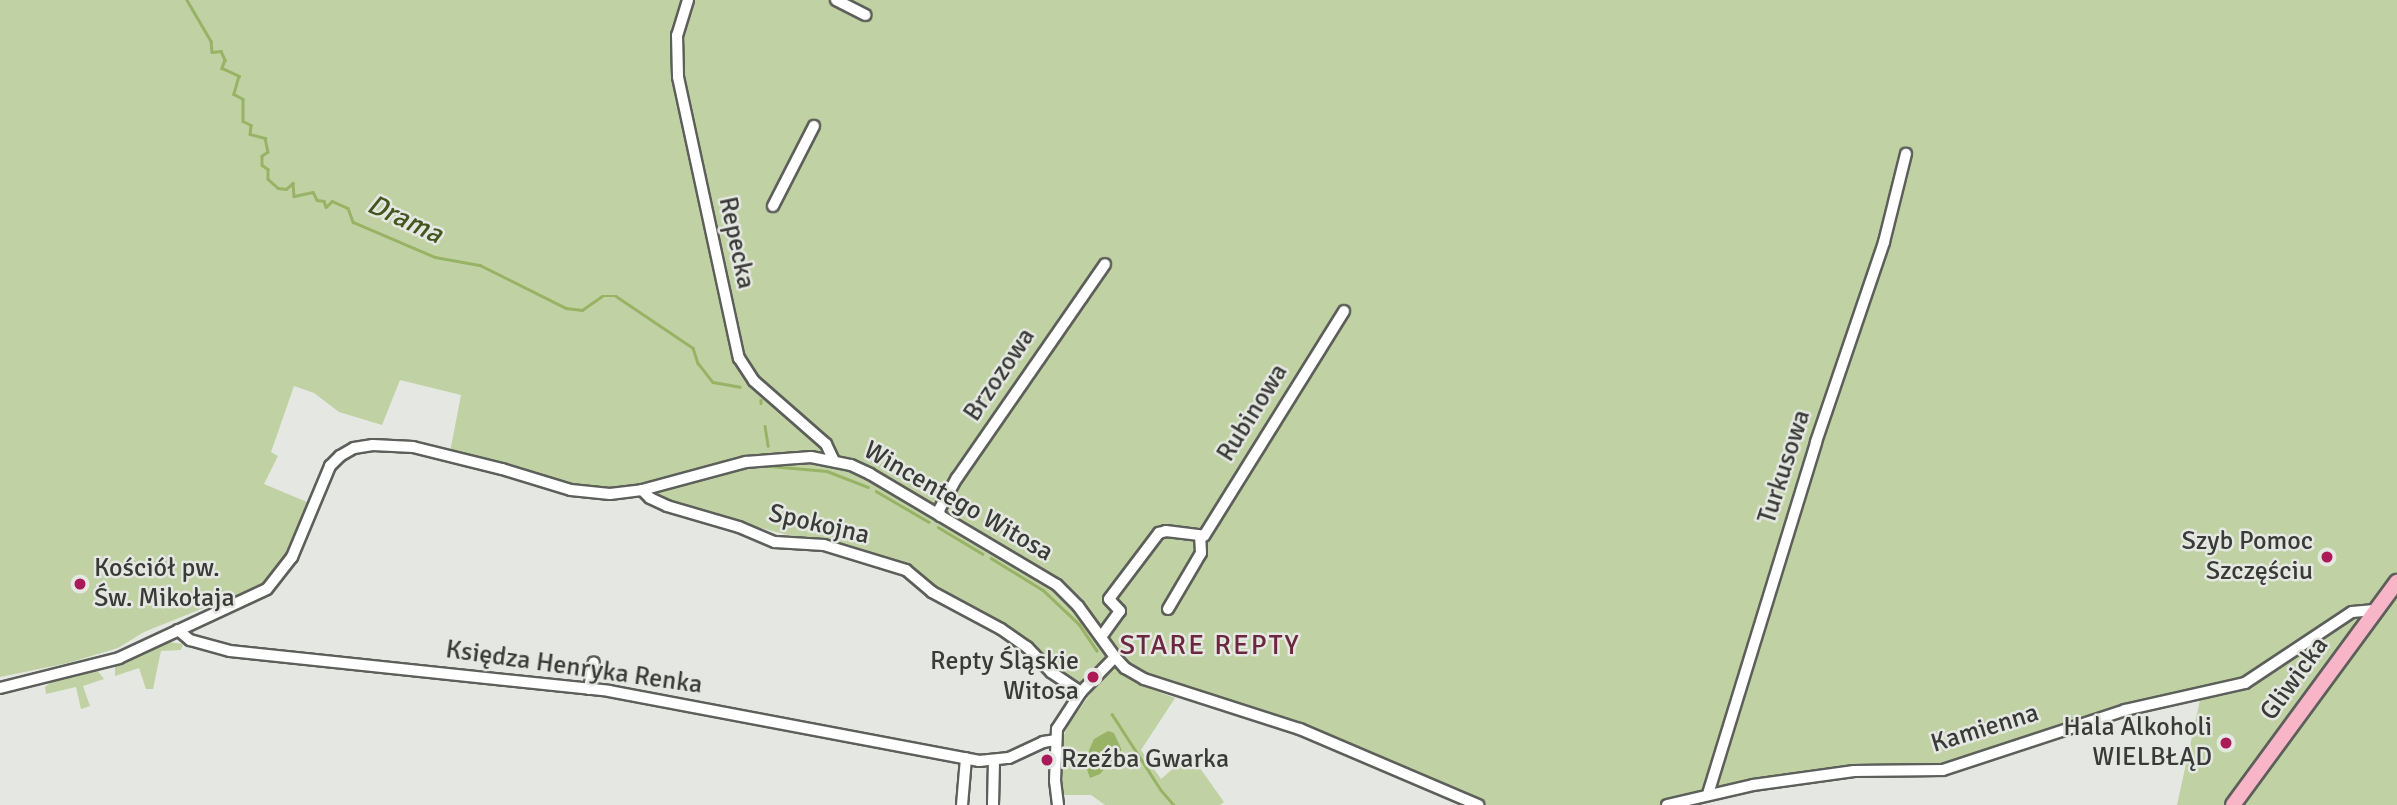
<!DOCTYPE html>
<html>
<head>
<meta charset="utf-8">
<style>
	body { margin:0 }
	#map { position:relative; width:2397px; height:805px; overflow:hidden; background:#e5e7e2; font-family:Signika,sans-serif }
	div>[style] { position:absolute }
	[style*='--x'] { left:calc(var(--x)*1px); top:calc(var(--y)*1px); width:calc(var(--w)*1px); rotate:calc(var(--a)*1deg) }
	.green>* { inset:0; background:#c0d2a3 }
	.water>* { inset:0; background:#98b365 }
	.stream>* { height:2.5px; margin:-1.25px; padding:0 1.25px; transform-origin:1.25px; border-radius:1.25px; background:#98b365 }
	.roads { filter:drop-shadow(2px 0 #5d5f5a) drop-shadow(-2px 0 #5d5f5a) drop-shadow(0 2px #5d5f5a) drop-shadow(0 -2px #5d5f5a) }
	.minor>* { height:10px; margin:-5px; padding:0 5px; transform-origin:5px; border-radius:5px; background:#fff }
	.major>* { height:14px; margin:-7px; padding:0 7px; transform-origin:7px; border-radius:7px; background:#f7b5c7 }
	.dots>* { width:19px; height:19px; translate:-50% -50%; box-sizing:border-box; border:4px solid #e5e7e2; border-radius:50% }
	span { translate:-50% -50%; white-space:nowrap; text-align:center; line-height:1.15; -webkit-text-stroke:5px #e5e7e2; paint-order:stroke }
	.street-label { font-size:26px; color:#3a3b39 }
	.poi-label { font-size:26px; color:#3a3b39 }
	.right { translate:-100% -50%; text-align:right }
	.left { translate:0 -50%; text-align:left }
	.water-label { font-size:28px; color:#44551e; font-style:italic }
	.neighbourhood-label { font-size:28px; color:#6b273d; letter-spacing:2px }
</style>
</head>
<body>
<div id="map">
	<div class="green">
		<div style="clip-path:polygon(evenodd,0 0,2397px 0,2397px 805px,2177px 805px,2200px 700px,2092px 722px,1953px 769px,1848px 774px,1664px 805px,1488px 805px,1318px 732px,1164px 683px,1143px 686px,1175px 698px,1141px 750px,1161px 779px,1190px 754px,1224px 802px,1220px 805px,1105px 805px,1091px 795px,1062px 795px,1059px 777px,1060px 745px,1068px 725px,1091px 693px,1083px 694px,988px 622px,912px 577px,845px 550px,654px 500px,582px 488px,450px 452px,461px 395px,400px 380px,382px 425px,339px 412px,314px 393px,294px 386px,271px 452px,278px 456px,264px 484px,307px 502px,282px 564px,261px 585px,144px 632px,118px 648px,68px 663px,0 677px,0 0,1114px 733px,1122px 750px,1100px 774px,1114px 733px)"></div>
		<div style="clip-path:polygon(168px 642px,183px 644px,181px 650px,161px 651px,153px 689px,146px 689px,139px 668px,115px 676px,115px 664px)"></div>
		<div style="clip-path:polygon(97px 670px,104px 679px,83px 686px,90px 706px,81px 709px,76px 687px,46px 694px,45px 687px,51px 682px)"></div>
	</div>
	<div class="water">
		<div style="clip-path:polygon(1108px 731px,1114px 733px,1122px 750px,1100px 774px,1090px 778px,1085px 764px,1087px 755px,1094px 739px)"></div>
	</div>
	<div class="stream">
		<div style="--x:187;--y:0;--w:48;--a:59.7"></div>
		<div style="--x:211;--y:41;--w:11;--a:85"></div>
		<div style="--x:212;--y:52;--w:9;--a:-6"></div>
		<div style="--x:221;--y:51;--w:10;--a:66"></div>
		<div style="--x:225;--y:60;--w:9;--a:111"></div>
		<div style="--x:222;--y:68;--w:19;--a:25"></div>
		<div style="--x:239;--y:76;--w:19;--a:106"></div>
		<div style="--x:234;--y:94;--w:10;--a:29"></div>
		<div style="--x:243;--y:99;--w:22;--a:90"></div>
		<div style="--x:243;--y:121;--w:9;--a:27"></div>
		<div style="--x:251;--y:125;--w:9;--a:96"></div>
		<div style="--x:250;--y:134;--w:16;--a:15"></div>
		<div style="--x:265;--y:138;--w:14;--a:78"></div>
		<div style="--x:268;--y:152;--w:7;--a:146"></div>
		<div style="--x:262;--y:156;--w:9;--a:90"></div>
		<div style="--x:262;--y:165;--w:7;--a:34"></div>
		<div style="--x:268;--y:169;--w:10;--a:90"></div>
		<div style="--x:268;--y:179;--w:13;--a:42"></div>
		<div style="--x:278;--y:188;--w:8;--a:7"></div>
		<div style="--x:286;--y:189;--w:9;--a:-41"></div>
		<div style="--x:293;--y:183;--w:13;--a:86"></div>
		<div style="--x:294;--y:196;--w:19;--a:-12"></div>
		<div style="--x:313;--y:192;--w:9;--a:63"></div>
		<div style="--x:317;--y:200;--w:7;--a:8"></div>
		<div style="--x:324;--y:201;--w:6;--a:72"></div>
		<div style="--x:326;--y:207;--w:8;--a:-45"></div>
		<div style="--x:332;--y:201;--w:17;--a:24"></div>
		<div style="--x:348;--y:208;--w:15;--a:70"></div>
		<div style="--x:353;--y:222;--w:89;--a:23.1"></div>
		<div style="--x:435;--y:257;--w:46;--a:10.1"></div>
		<div style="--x:480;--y:265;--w:96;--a:26.6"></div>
		<div style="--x:566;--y:308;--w:16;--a:7"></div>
		<div style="--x:582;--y:310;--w:24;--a:-35"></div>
		<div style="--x:602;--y:296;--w:14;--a:0"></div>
		<div style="--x:616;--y:296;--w:93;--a:34"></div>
		<div style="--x:693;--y:348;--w:16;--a:72"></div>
		<div style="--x:698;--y:363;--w:24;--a:52"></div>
		<div style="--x:713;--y:382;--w:27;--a:10"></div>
		<div style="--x:761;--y:400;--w:3;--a:90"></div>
		<div style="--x:765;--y:426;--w:20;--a:81"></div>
		<div style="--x:770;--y:466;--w:57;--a:5"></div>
		<div style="--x:827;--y:471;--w:44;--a:21.3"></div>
		<div style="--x:876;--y:491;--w:61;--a:30.3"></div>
		<div style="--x:938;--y:527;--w:52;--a:31"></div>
		<div style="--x:991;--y:558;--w:61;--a:31.6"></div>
		<div style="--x:1043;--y:590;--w:50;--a:43.4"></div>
		<div style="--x:1079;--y:624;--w:32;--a:56"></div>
		<div style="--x:1112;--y:714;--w:90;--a:57.2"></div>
		<div style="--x:1161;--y:790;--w:20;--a:49"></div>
	</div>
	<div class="roads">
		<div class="minor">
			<div style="--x:688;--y:0;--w:37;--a:107"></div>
			<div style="--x:677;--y:35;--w:42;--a:88.6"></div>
			<div style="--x:678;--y:77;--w:288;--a:77.8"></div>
			<div style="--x:739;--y:358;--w:27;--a:57"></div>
			<div style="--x:754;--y:381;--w:96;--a:41.2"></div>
			<div style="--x:826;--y:444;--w:17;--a:65"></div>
			<div style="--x:836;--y:0;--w:33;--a:27"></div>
			<div style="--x:773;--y:206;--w:90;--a:-62.9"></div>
			<div style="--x:642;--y:490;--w:11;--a:45"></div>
			<div style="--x:650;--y:498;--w:19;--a:25"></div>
			<div style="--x:667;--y:506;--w:75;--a:16.3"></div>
			<div style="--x:739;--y:527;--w:39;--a:23"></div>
			<div style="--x:775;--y:542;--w:49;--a:3.5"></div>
			<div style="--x:824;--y:545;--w:86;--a:17"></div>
			<div style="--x:906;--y:570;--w:34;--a:40"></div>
			<div style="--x:932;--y:592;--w:78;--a:28.2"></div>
			<div style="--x:1001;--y:629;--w:32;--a:35"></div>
			<div style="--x:1027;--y:647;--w:35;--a:46"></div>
			<div style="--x:1051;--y:672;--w:36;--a:34"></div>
			<div style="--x:940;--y:516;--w:6;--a:-99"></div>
			<div style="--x:939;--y:510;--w:37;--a:-61"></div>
			<div style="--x:957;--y:478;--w:260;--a:-55.3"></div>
			<div style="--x:1168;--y:609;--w:65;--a:-59.5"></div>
			<div style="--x:1201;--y:553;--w:17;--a:-93"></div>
			<div style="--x:178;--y:630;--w:16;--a:40"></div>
			<div style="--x:190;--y:640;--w:41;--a:15.4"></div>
			<div style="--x:230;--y:651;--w:381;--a:6"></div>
			<div style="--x:609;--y:691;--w:377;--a:10.7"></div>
			<div style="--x:979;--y:761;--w:30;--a:-6"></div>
			<div style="--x:1009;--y:758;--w:38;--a:-25"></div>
			<div style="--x:1043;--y:742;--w:12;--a:-9"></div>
			<div style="--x:1101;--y:637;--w:32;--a:-54"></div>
			<div style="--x:1120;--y:611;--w:16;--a:-133"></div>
			<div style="--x:1109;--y:599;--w:83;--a:-52.9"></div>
			<div style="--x:1159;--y:533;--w:7;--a:-16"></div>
			<div style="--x:1166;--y:531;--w:38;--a:7"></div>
			<div style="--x:1204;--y:536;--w:265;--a:-58.1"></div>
			<div style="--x:0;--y:688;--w:123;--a:-14.1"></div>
			<div style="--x:119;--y:658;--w:163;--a:-25"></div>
			<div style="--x:267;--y:589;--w:41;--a:-52"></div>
			<div style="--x:292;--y:557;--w:99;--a:-67.3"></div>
			<div style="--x:330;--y:466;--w:14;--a:-45"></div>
			<div style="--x:340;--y:456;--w:16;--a:-30"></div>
			<div style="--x:354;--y:448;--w:19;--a:-9"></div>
			<div style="--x:373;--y:445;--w:40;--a:2.9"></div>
			<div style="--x:413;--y:447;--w:92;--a:13.9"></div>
			<div style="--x:502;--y:469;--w:72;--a:16.9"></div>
			<div style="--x:571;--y:490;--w:39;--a:6"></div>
			<div style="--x:610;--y:494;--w:32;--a:-7"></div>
			<div style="--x:642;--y:490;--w:108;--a:-15.1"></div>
			<div style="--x:746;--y:462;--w:65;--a:-4.4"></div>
			<div style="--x:811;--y:457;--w:41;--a:11.3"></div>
			<div style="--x:851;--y:465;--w:21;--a:25"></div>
			<div style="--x:870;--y:474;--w:217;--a:30.7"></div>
			<div style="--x:1057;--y:585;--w:30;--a:45"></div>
			<div style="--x:1078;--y:606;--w:63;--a:54"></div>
			<div style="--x:1115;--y:657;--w:15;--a:48"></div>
			<div style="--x:1125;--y:668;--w:22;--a:30"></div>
			<div style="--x:1144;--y:679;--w:164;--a:17.8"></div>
			<div style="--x:1300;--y:729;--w:194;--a:23.1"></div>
			<div style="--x:589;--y:689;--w:27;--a:-80"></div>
			<div style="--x:1708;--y:794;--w:368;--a:-72.9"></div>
			<div style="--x:1816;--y:442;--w:211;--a:-71.2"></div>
			<div style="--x:1884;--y:242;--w:91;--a:-76"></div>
			<div style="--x:962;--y:805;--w:47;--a:-85.1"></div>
			<div style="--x:993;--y:805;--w:44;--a:-88.7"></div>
			<div style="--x:1058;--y:805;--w:24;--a:-97"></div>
			<div style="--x:1055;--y:781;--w:52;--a:-87.8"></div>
			<div style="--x:1057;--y:729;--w:44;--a:-57"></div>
			<div style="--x:1081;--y:692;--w:49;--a:-45.8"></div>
			<div style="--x:1667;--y:805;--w:88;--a:-13.1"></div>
			<div style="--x:1753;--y:785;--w:102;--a:-7.9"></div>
			<div style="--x:1854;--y:771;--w:89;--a:-0.6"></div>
			<div style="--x:1943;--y:770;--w:192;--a:-18.2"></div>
			<div style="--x:2125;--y:710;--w:123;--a:-12.7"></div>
			<div style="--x:2245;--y:683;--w:128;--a:-33.6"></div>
			<div style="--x:2352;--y:612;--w:25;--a:-5"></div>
		</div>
		<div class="major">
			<div style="--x:2233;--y:805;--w:277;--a:-53.7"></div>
		</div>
	</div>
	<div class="dots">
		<div style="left:2327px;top:557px;background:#aa1a56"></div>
		<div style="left:80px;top:584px;background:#aa1a56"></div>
		<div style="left:1093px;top:677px;background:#aa1a56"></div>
		<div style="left:2226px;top:743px;background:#aa1a56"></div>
		<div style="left:1047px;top:760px;background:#aa1a56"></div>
	</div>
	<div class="street-label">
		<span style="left:736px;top:243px;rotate:78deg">Repecka</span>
		<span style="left:1000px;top:375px;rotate:-56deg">Brzozowa</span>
		<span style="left:1253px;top:413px;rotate:-58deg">Rubinowa</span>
		<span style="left:1785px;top:467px;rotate:-72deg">Turkusowa</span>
		<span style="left:958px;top:502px;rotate:30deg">Wincentego Witosa</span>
		<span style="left:819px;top:525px;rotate:13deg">Spokojna</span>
		<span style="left:574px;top:668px;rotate:8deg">Księdza Henryka Renka</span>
		<span style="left:2295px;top:679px;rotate:-54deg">Gliwicka</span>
		<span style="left:1985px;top:729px;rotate:-17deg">Kamienna</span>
	</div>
	<div class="poi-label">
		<span class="right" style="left:2313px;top:557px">Szyb Pomoc<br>Szczęściu</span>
		<span class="left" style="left:94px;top:584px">Kościół pw.<br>Św. Mikołaja</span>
		<span class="right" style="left:1079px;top:677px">Repty Śląskie<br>Witosa</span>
		<span class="right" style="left:2212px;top:743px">Hala Alkoholi<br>WIELBŁĄD</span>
		<span class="left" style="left:1061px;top:760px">Rzeźba Gwarka</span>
	</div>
	<div class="water-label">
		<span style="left:405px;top:219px;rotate:25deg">Drama</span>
	</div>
	<div class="neighbourhood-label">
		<span style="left:1210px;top:645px">STARE REPTY</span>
	</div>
</div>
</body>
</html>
